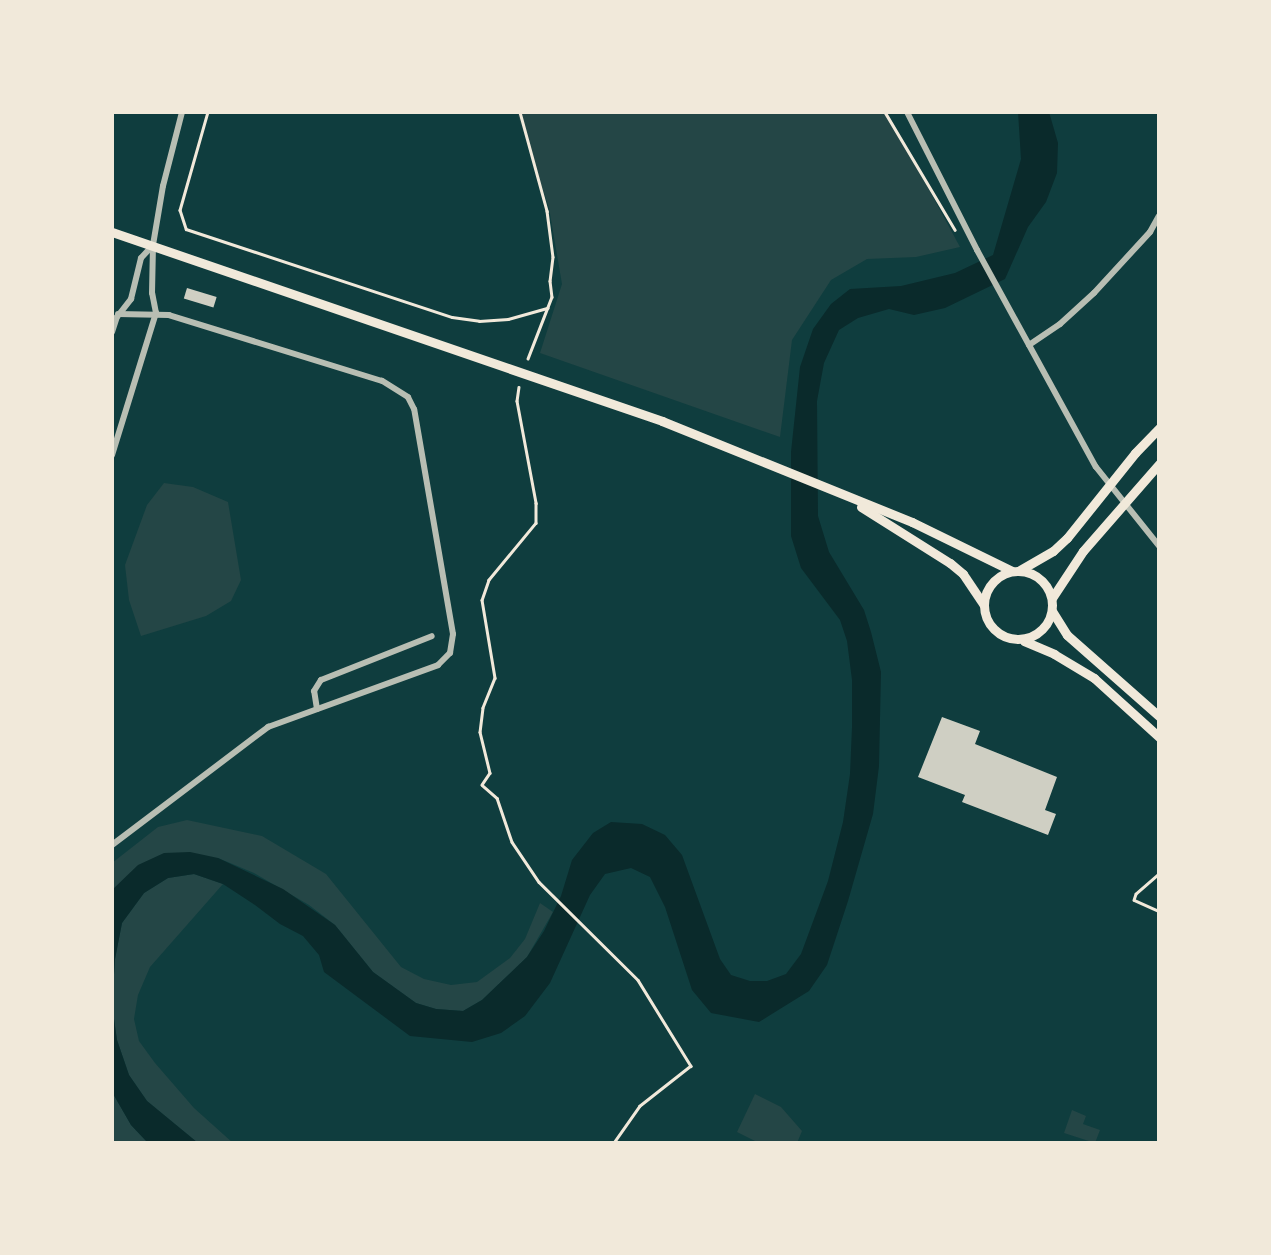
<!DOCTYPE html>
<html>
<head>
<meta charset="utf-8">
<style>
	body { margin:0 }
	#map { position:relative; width:1271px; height:1255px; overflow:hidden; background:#0f3d3e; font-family:"DejaVu Sans",sans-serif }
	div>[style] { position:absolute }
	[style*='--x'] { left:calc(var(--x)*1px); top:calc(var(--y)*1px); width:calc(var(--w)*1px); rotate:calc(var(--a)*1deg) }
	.green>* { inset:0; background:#244646 }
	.water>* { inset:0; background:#0a2a2b }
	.building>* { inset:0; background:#cfcfc3; transform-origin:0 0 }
	.path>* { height:2.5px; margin:-1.25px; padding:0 1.25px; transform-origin:1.25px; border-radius:1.25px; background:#f1e9da }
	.minor>* { height:6px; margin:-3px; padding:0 3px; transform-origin:3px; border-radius:3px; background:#b8beb3 }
	.secondary>* { height:9px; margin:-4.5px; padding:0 4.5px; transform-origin:4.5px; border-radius:4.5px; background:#f1e9da }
	.secondary>.ring { margin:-4.5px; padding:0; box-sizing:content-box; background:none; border:9px solid #f1e9da; border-radius:50% }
	span { translate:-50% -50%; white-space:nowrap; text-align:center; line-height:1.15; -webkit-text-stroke:7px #f1e9da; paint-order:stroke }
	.frame { position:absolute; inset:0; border:114px solid #f1e9da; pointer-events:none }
</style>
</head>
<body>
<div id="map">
	<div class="green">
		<div style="clip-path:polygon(517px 112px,887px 112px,960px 247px,916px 257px,867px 259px,831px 280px,792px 340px,780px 437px,540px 353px,562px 284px,549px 208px)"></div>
		<div style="clip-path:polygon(164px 483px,193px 487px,228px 502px,241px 580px,231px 601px,206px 616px,141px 636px,129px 600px,125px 565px,147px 505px)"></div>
		<div style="clip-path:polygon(187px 820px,262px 836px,326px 874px,401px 967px,424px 979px,451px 985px,477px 982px,510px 958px,525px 939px,540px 903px,553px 912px,527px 957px,482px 1000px,463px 1011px,436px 1009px,416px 1003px,373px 972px,335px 925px,309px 905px,254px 873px,218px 858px,112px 890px,112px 863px,158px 827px)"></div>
		<div style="clip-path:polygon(194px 874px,223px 884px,150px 967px,138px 995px,134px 1019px,139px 1041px,155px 1063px,194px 1108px,233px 1143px,198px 1143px,147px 1101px,129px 1075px,117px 1040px,112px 1005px,115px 959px,122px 923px,144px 893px,168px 878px)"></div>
		<div style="clip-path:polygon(112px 1092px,131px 1125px,148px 1143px,112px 1143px)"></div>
		<div style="clip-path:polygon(755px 1094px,781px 1107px,802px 1131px,797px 1143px,759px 1143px,737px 1132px)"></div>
		<div style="clip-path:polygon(1072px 1110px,1086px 1116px,1083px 1124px,1100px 1130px,1095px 1143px,1064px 1133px)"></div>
	</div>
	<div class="water">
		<div style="clip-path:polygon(1018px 112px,1049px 112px,1058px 143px,1057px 173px,1046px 202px,1028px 227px,1005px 279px,945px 308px,914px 315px,889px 309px,858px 318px,839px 330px,824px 363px,817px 401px,818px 516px,829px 552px,864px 610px,871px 632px,881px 672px,879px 766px,873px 814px,848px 901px,827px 965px,809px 991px,759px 1022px,711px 1013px,692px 990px,665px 907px,650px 877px,631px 868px,605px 874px,590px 895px,550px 983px,525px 1016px,501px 1033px,472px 1042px,410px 1036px,324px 972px,319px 955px,303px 936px,280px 924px,255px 905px,223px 884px,194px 874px,168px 878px,144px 893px,122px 923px,115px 959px,112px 1005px,117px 1040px,129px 1075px,147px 1101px,198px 1143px,148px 1143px,131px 1125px,112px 1092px,112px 890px,138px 865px,164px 853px,190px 852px,218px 858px,283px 889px,335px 925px,373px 972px,416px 1003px,436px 1009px,463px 1011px,482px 1000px,527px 957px,544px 931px,561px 896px,572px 860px,593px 833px,611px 822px,642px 824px,665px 835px,682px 855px,720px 959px,731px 975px,750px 981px,767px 981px,786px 974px,801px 954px,828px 881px,843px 822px,850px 774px,852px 727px,852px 680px,847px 641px,840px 620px,801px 568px,791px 536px,791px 452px,800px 367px,813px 329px,831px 304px,850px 289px,901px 286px,955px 273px,993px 255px,1021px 159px)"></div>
	</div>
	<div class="building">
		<div style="left:187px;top:288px;width:31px;height:11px;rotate:17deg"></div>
		<div style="clip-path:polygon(942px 717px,980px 731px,975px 744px,1057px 777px,1045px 810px,1056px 814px,1048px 835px,962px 802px,965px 795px,918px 777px)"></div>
	</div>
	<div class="path">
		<div style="--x:208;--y:112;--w:102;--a:105.9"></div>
		<div style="--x:180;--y:210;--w:20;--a:72"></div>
		<div style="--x:186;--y:229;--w:280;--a:18.3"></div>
		<div style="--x:452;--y:317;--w:27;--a:8"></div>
		<div style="--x:479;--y:321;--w:29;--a:-4"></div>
		<div style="--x:508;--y:319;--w:41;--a:-15.8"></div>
		<div style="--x:520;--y:112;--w:103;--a:74.7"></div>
		<div style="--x:547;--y:211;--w:46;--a:82.6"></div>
		<div style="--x:553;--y:257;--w:24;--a:97"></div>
		<div style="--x:550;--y:281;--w:16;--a:83"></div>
		<div style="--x:552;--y:297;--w:66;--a:111.2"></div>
		<div style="--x:885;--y:112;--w:137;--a:59.3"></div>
		<div style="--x:519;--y:387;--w:14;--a:98"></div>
		<div style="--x:517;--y:401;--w:104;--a:79.4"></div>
		<div style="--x:536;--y:503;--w:20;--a:90"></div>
		<div style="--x:536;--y:523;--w:74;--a:129.5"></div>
		<div style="--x:489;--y:580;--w:21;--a:109"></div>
		<div style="--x:482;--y:600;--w:79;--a:80.5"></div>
		<div style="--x:495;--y:678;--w:32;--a:112"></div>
		<div style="--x:483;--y:708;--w:24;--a:97"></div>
		<div style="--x:480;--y:732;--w:42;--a:76.3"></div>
		<div style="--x:490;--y:773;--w:14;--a:124"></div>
		<div style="--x:482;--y:785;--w:20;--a:41"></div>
		<div style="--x:497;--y:798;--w:46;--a:71.2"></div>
		<div style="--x:512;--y:842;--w:48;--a:56"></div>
		<div style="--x:539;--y:882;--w:139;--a:44.7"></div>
		<div style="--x:638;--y:980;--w:101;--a:58.4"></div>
		<div style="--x:691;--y:1066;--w:65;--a:141.9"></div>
		<div style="--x:640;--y:1106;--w:45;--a:125.1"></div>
		<div style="--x:1159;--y:874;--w:30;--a:139"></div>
		<div style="--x:1136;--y:894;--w:6;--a:108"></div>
		<div style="--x:1134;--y:900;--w:27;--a:24"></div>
	</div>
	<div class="minor">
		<div style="--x:907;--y:112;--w:155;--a:63.1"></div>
		<div style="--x:977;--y:250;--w:247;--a:61.3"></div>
		<div style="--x:1096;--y:467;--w:101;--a:51.4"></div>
		<div style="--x:112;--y:332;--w:16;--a:-72"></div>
		<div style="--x:117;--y:317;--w:23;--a:-52"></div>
		<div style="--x:131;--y:299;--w:42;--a:-76.3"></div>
		<div style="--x:141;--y:258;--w:18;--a:-47"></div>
		<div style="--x:1029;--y:345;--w:37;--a:-34"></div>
		<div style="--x:1060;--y:324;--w:46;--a:-42.4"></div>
		<div style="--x:1094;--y:293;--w:83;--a:-47.4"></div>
		<div style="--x:1150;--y:232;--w:18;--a:-61"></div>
		<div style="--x:112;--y:455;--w:149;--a:-72.8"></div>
		<div style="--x:156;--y:313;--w:20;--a:-101"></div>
		<div style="--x:152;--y:293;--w:48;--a:-88.8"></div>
		<div style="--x:153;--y:245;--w:60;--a:-80.4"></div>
		<div style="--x:163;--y:186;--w:76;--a:-75.6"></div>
		<div style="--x:317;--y:709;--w:18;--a:-99"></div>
		<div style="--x:314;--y:691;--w:13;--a:-58"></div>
		<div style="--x:321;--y:680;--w:119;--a:-21.6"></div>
		<div style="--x:112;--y:845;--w:196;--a:-37.1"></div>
		<div style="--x:268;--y:727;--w:181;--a:-20"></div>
		<div style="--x:438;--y:665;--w:17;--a:-45"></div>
		<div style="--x:450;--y:653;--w:19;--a:-81"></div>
		<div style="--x:453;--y:634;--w:228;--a:-99.8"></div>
		<div style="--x:414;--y:409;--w:13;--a:-117"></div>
		<div style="--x:408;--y:397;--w:31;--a:-148"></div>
		<div style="--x:382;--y:381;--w:223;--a:-162.8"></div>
		<div style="--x:169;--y:315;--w:51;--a:-178.9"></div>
	</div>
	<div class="secondary">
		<div style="--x:112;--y:232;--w:582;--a:18.96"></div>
		<div style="--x:662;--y:421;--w:270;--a:22"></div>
		<div style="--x:912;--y:522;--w:111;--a:26.1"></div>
		<div style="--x:861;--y:507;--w:105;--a:32.2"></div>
		<div style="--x:950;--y:563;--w:17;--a:40"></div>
		<div style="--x:963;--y:574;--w:37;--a:56"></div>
		<div style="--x:1020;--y:570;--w:38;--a:-30"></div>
		<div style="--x:1053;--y:551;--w:19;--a:-43"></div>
		<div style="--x:1067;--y:538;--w:109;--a:-51.3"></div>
		<div style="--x:1135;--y:453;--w:35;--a:-46"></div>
		<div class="ring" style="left:984px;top:571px;width:59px;height:59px"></div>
		<div style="--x:1052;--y:598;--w:56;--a:-56.6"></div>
		<div style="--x:1083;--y:551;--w:116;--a:-48.9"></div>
		<div style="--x:1052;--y:611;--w:28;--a:58"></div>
		<div style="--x:1067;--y:635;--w:123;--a:41.4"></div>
		<div style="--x:1024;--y:641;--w:33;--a:23"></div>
		<div style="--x:1054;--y:654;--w:47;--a:31"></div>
		<div style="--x:1094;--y:678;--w:88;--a:42.2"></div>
	</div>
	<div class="frame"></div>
</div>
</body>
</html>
